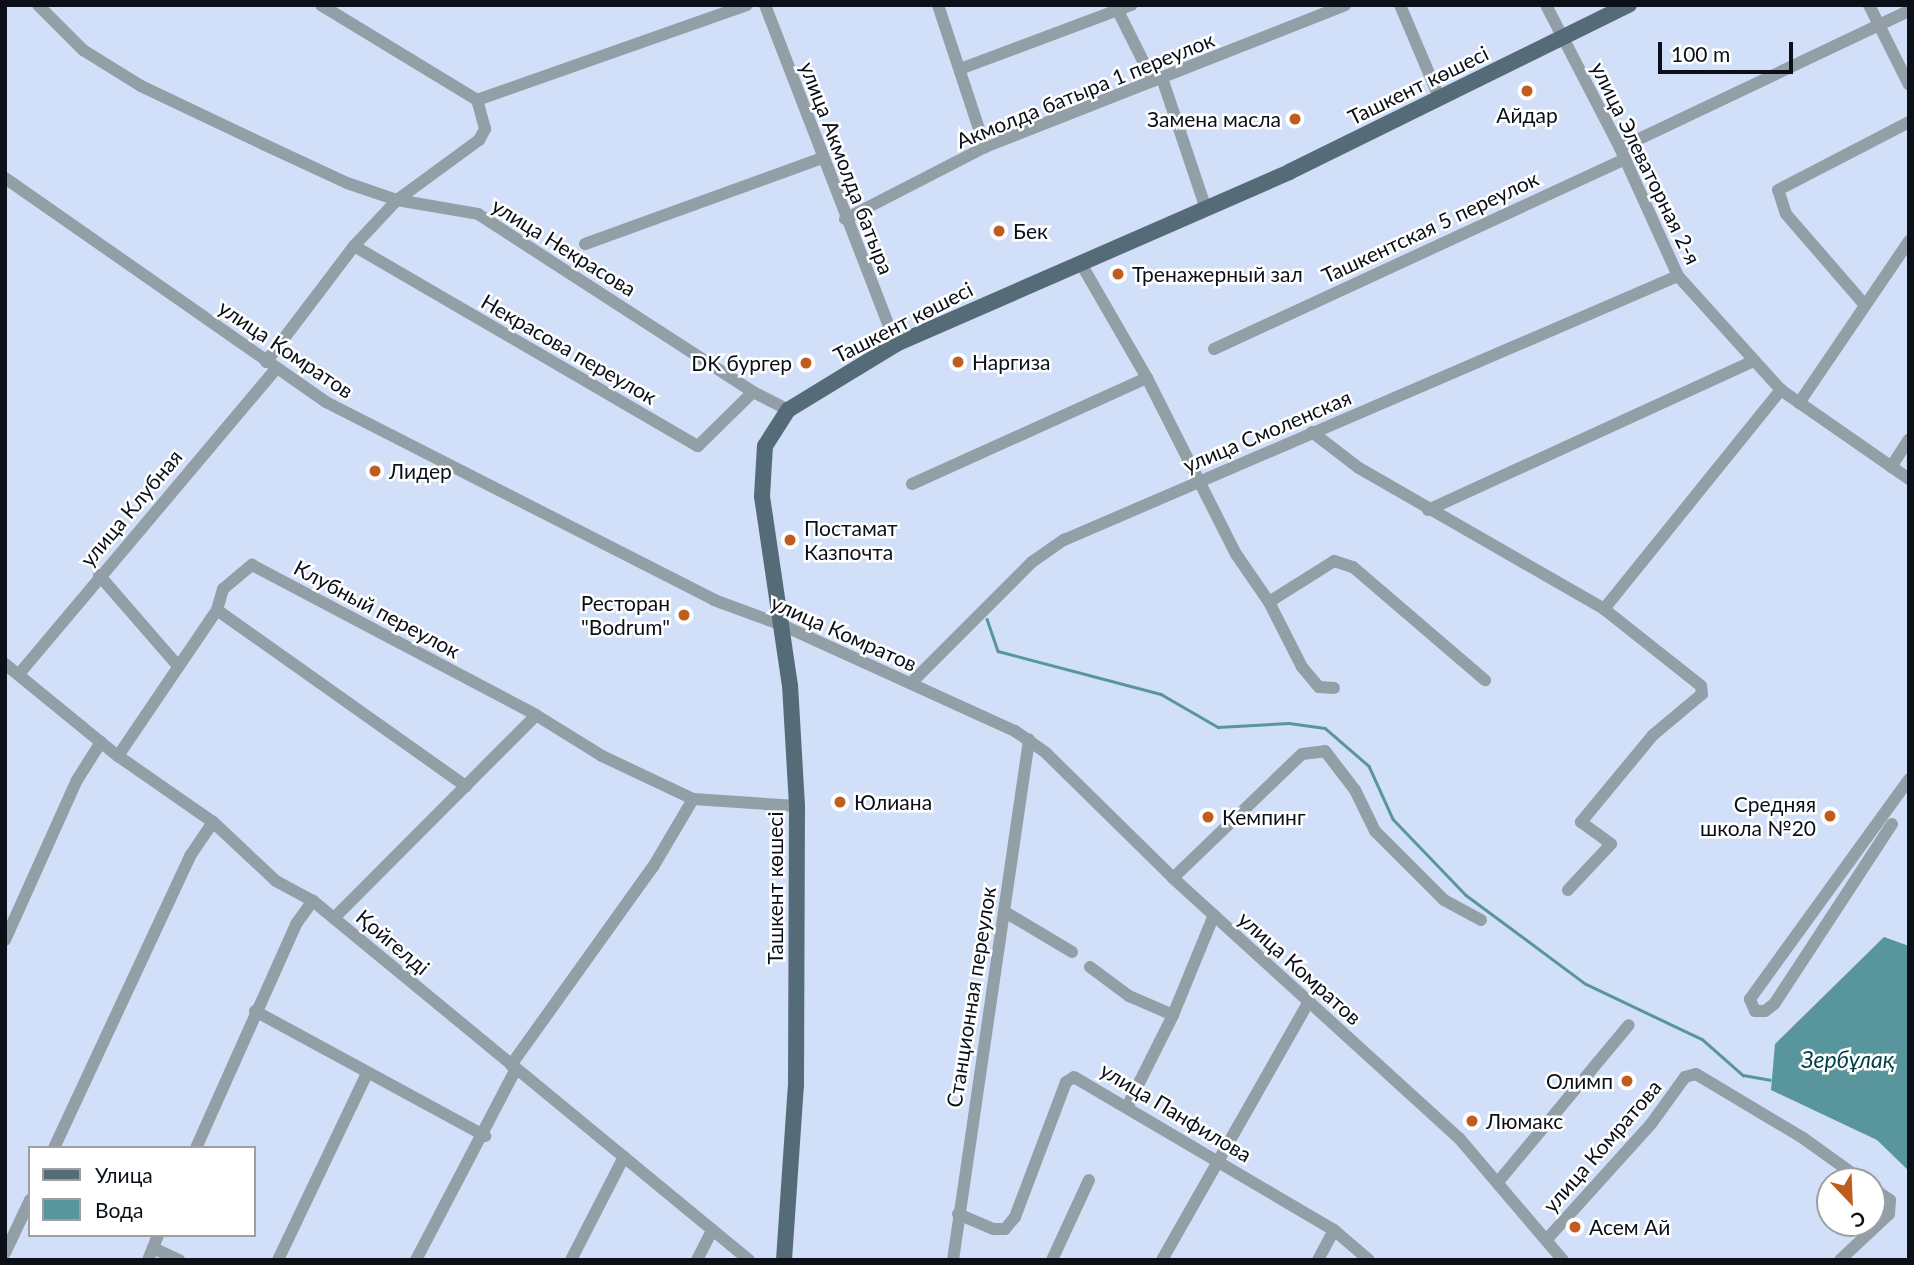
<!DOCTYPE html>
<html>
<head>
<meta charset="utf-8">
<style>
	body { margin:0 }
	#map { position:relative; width:1914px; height:1265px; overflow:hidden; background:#d1dff9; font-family:Lato,sans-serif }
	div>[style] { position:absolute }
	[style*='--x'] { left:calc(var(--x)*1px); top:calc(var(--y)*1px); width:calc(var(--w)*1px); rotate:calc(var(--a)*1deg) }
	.water>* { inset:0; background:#58959c }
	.stream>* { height:2.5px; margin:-1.25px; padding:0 1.25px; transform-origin:1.25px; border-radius:1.25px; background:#58959c }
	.minor>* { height:12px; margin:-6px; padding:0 6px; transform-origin:6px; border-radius:6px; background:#939fa7 }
	.major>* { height:16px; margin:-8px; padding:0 8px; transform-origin:8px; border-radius:8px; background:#556b78 }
	.dots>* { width:19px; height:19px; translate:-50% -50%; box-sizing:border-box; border:4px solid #fff; border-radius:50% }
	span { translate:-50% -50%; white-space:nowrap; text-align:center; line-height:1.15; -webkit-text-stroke:5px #fff; paint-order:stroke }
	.street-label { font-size:21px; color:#0b1018 }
	.poi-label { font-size:21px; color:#0b1018 }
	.right { translate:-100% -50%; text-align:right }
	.left { translate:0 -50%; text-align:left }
	.water-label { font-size:23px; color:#023f45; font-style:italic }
	.frame { position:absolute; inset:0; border:7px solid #0b1018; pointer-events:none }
	.legend { position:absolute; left:28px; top:1146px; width:228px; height:91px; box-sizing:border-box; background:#fff; border:2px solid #9d9fa3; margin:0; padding:9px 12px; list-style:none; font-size:21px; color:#0b1018 }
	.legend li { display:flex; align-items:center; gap:14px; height:35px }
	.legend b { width:35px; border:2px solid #9d9fa3 }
	.north { position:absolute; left:1816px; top:1167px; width:70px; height:70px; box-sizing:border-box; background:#fff; border:2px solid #9d9fa3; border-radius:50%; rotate:157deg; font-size:19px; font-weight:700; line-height:28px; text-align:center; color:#0b1018 }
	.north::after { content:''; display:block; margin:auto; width:24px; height:32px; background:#bf5d1f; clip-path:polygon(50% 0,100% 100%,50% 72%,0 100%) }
	.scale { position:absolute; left:1658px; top:42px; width:135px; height:32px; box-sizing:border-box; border:4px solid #0b1018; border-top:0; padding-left:9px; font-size:21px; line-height:24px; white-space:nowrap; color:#0b1018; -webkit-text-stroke:5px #fff; paint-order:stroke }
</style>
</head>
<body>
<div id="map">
	<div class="water">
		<div style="clip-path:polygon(1884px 937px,1909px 946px,1909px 1171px,1877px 1140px,1771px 1090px,1775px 1044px)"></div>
	</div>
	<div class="stream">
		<div style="--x:987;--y:619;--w:34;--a:71"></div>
		<div style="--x:998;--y:651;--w:169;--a:14.8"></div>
		<div style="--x:1161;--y:694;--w:66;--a:30.1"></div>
		<div style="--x:1218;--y:727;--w:71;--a:-3.2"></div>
		<div style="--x:1289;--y:723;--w:36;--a:8"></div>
		<div style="--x:1325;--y:728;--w:58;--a:40.8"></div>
		<div style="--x:1369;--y:766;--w:58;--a:65.6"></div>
		<div style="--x:1393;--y:819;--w:105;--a:46.2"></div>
		<div style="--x:1466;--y:895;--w:149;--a:36.6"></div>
		<div style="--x:1586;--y:984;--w:128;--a:25.4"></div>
		<div style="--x:1702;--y:1039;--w:55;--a:41.3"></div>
		<div style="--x:1743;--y:1075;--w:27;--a:10"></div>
	</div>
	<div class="minor">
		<div style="--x:38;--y:5;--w:64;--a:45"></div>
		<div style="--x:83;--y:50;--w:68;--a:31.8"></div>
		<div style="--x:141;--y:86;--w:135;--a:25.4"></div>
		<div style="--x:263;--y:144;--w:93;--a:24.9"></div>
		<div style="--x:347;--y:183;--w:53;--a:18.8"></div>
		<div style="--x:397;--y:200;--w:82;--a:9.8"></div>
		<div style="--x:478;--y:214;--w:328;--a:32.9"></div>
		<div style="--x:753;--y:392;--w:39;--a:27"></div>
		<div style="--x:321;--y:5;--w:183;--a:31.3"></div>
		<div style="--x:765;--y:5;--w:363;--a:68.9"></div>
		<div style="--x:938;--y:5;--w:150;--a:71.7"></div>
		<div style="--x:1115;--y:5;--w:85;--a:63.4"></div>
		<div style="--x:1400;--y:5;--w:100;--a:67"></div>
		<div style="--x:1546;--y:5;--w:161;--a:62.6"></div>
		<div style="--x:1620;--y:148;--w:141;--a:65.6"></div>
		<div style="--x:1678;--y:276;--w:154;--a:47.9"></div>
		<div style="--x:1781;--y:390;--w:156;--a:34.8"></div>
		<div style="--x:1869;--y:5;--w:89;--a:63.4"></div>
		<div style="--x:960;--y:69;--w:183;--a:-20.5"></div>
		<div style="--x:1162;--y:78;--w:138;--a:71.4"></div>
		<div style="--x:477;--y:100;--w:286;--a:-19.4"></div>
		<div style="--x:1620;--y:148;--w:320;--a:-25.4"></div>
		<div style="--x:5;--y:178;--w:391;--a:34.9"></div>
		<div style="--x:326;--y:402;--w:436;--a:27"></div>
		<div style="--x:714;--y:600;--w:72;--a:20.2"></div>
		<div style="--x:782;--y:625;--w:256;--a:24.5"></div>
		<div style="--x:1015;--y:731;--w:38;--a:35"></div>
		<div style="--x:1046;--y:753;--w:178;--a:44.5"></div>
		<div style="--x:1173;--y:878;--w:387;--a:42.3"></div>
		<div style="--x:1459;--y:1138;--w:160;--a:49.6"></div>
		<div style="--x:845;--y:219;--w:157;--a:-27.2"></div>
		<div style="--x:985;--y:147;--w:387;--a:-21.5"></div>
		<div style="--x:585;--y:244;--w:252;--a:-19.9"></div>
		<div style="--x:354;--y:246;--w:398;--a:30.2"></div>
		<div style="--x:698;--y:446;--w:77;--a:-44.5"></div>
		<div style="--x:1080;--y:262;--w:134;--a:60"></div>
		<div style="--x:1147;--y:378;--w:197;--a:63.2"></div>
		<div style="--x:1236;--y:554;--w:58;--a:55.5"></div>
		<div style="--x:1269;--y:602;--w:73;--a:63.1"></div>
		<div style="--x:1302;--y:667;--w:26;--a:50"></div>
		<div style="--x:1319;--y:687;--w:15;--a:4"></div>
		<div style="--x:1864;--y:304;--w:119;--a:-130.9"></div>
		<div style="--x:1786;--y:214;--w:25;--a:-108"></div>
		<div style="--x:1778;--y:190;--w:148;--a:-27.4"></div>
		<div style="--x:1214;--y:349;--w:453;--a:-24.8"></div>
		<div style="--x:266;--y:362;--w:146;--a:-52.8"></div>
		<div style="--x:354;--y:246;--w:63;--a:-46.9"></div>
		<div style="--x:397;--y:200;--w:102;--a:-36.2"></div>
		<div style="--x:479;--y:140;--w:13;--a:-61"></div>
		<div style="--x:485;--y:129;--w:30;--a:-105"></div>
		<div style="--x:1799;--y:403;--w:196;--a:-55.8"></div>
		<div style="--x:1312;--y:432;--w:59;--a:37.5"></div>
		<div style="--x:1359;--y:468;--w:283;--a:29.9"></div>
		<div style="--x:1604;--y:609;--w:124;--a:38.4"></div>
		<div style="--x:1701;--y:686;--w:8;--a:83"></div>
		<div style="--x:1702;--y:694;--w:64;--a:140.1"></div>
		<div style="--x:1653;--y:735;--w:113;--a:129.6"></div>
		<div style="--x:1581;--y:822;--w:37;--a:36"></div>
		<div style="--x:1611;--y:844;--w:63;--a:133.1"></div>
		<div style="--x:1891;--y:467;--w:33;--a:-57"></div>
		<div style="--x:912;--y:484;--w:258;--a:-24.3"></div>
		<div style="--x:1428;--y:510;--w:355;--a:-24.6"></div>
		<div style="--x:99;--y:575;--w:121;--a:49"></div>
		<div style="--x:1269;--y:602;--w:77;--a:-32.2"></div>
		<div style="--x:1334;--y:561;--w:20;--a:18"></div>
		<div style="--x:1353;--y:567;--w:174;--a:40.6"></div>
		<div style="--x:1604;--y:609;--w:282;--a:-51.1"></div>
		<div style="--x:217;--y:610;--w:305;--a:35.3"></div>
		<div style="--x:5;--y:664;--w:146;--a:39.2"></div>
		<div style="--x:118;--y:756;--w:116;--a:34.8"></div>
		<div style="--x:213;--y:822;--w:86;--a:43.1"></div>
		<div style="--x:276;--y:881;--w:42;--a:28.4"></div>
		<div style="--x:313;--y:901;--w:565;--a:39.47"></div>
		<div style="--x:19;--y:674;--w:399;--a:-49.9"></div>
		<div style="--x:911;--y:683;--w:171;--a:-45"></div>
		<div style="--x:1032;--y:562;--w:39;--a:-35"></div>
		<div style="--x:1064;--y:540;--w:668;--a:-23.27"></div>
		<div style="--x:118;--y:756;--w:176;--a:-55.9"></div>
		<div style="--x:217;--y:610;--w:22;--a:-74"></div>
		<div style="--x:223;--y:589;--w:38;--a:-40"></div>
		<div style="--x:252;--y:565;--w:321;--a:27.8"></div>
		<div style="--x:536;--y:715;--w:78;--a:31.8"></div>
		<div style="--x:602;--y:756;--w:101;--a:25.3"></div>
		<div style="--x:693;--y:799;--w:104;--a:3.9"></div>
		<div style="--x:1892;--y:824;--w:215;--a:123.2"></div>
		<div style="--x:1774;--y:1004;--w:11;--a:142"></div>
		<div style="--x:1765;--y:1011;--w:10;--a:180"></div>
		<div style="--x:1755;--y:1011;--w:13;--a:-113"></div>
		<div style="--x:1750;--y:999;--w:271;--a:-54.1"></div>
		<div style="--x:1173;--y:878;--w:179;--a:-43.9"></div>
		<div style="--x:1302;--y:754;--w:23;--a:-7"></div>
		<div style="--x:1325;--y:751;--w:49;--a:52.4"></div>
		<div style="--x:1355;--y:790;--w:46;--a:64"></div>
		<div style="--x:1375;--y:831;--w:98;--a:45"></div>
		<div style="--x:1444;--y:900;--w:42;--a:28.4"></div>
		<div style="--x:1005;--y:912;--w:78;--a:30.8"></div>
		<div style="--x:334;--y:918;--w:286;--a:-45.1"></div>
		<div style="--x:5;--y:940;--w:175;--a:-65.8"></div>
		<div style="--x:77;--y:780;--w:45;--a:-57.7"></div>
		<div style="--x:1090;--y:967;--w:49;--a:36.6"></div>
		<div style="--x:1129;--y:996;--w:48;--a:23.4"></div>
		<div style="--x:255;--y:1011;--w:262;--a:28.5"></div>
		<div style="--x:511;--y:1065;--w:244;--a:-54.4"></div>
		<div style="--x:653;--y:867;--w:79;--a:-59.5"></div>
		<div style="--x:1128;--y:1105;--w:101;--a:-63.4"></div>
		<div style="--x:1173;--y:1015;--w:108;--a:-67.7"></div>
		<div style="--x:54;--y:1148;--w:322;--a:-65"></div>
		<div style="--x:190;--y:856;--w:41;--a:-55.9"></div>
		<div style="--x:196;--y:1148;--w:245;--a:-65.9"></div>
		<div style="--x:296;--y:924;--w:29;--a:-54"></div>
		<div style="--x:1498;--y:1182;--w:204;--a:-50.2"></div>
		<div style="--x:958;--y:1214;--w:39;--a:23"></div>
		<div style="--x:994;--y:1229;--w:11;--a:0"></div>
		<div style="--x:1005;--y:1229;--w:16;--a:-50"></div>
		<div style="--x:1015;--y:1217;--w:144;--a:-69.3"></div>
		<div style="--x:1066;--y:1082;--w:9;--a:-32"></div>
		<div style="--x:1074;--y:1077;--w:302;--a:30.5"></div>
		<div style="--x:1334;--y:1230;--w:46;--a:40.6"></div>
		<div style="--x:1548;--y:1238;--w:154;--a:-47.9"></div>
		<div style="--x:1651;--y:1124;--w:58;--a:-54.1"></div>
		<div style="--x:1685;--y:1077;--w:11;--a:-15"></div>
		<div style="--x:1696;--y:1074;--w:125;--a:30.9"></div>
		<div style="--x:1803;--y:1138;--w:74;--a:35.6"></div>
		<div style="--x:153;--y:1248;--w:29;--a:25"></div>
		<div style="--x:5;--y:1253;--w:59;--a:-64.7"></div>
		<div style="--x:148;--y:1260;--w:27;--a:-68"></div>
		<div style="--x:278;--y:1260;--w:207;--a:-64.5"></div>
		<div style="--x:416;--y:1260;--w:216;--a:-62.4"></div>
		<div style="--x:571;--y:1260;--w:116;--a:-62.8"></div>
		<div style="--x:697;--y:1260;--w:34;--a:-63"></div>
		<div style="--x:953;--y:1260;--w:526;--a:-81.68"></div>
		<div style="--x:1052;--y:1260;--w:88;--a:-65.2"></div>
		<div style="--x:1162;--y:1260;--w:298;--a:-60.4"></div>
		<div style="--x:1318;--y:1260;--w:34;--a:-62"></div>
		<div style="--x:1840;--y:1260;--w:67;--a:-43.2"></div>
		<div style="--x:1889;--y:1214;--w:14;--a:-86"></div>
		<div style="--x:1890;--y:1200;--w:22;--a:-146"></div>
	</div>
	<div class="major">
		<div style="--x:784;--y:1260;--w:175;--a:-86.1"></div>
		<div style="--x:796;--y:1085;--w:279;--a:-89.8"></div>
		<div style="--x:797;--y:806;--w:120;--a:-93.3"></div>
		<div style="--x:790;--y:686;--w:192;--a:-98.4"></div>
		<div style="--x:762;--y:496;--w:50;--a:-86.6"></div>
		<div style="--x:765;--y:446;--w:43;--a:-57.4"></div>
		<div style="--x:788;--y:410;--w:127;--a:-31.4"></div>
		<div style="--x:896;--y:344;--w:429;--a:-23.6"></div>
		<div style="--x:1289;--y:172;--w:379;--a:-26.2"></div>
	</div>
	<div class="dots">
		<div style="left:1527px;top:91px;background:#bf5d1f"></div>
		<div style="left:1295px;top:119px;background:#bf5d1f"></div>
		<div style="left:999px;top:231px;background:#bf5d1f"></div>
		<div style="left:1118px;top:274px;background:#bf5d1f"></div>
		<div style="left:958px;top:362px;background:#bf5d1f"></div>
		<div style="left:806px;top:363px;background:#bf5d1f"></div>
		<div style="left:375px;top:471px;background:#bf5d1f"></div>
		<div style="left:790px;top:540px;background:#bf5d1f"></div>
		<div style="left:684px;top:615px;background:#bf5d1f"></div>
		<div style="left:840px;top:802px;background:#bf5d1f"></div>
		<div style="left:1830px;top:816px;background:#bf5d1f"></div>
		<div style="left:1208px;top:817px;background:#bf5d1f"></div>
		<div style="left:1627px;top:1081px;background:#bf5d1f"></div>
		<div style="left:1472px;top:1121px;background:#bf5d1f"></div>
		<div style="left:1575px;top:1227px;background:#bf5d1f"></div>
	</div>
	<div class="street-label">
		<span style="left:1418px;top:85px;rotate:-26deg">Ташкент көшесі</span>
		<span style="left:1085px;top:90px;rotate:-22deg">Акмолда батыра 1 переулок</span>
		<span style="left:1646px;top:163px;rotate:64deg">улица Элеваторная 2-я</span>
		<span style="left:847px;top:168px;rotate:69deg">улица Акмолда батыра</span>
		<span style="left:1430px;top:227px;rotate:-25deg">Ташкентская 5 переулок</span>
		<span style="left:564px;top:247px;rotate:32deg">улица Некрасова</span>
		<span style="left:903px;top:322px;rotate:-27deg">Ташкент көшесі</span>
		<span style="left:286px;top:349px;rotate:34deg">улица Комратов</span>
		<span style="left:569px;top:349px;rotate:30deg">Некрасова переулок</span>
		<span style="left:1267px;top:431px;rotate:-23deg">улица Смоленская</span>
		<span style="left:131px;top:508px;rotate:-50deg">улица Клубная</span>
		<span style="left:377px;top:609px;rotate:28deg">Клубный переулок</span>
		<span style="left:844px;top:633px;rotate:24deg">улица Комратов</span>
		<span style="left:775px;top:888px;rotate:-90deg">Ташкент көшесі</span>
		<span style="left:393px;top:942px;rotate:40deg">Қойгелді</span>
		<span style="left:1300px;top:968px;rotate:42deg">улица Комратов</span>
		<span style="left:971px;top:997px;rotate:-81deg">Станционная переулок</span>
		<span style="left:1176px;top:1112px;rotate:31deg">улица Панфилова</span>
		<span style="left:1602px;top:1146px;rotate:-49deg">улица Комратова</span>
	</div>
	<div class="poi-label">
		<span style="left:1527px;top:115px">Айдар</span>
		<span class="right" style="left:1281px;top:119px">Замена масла</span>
		<span class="left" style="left:1013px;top:231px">Бек</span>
		<span class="left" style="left:1132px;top:274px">Тренажерный зал</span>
		<span class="left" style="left:972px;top:362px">Наргиза</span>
		<span class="right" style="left:792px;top:363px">DK бургер</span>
		<span class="left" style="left:389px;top:471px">Лидер</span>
		<span class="left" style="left:804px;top:540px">Постамат<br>Казпочта</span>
		<span class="right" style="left:670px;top:615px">Ресторан<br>"Bodrum"</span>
		<span class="left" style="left:854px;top:802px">Юлиана</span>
		<span class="right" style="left:1816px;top:816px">Средняя<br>школа №20</span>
		<span class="left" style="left:1222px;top:817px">Кемпинг</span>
		<span class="right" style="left:1613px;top:1081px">Олимп</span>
		<span class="left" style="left:1486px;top:1121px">Люмакс</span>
		<span class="left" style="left:1589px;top:1227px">Асем Ай</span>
	</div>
	<div class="water-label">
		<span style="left:1848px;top:1059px">Зербұлақ</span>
	</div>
	<div class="frame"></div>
	<ul class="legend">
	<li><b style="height:9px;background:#556b78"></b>Улица</li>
	<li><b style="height:19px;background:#58959c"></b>Вода</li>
	</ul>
	<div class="north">С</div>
	<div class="scale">100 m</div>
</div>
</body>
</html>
